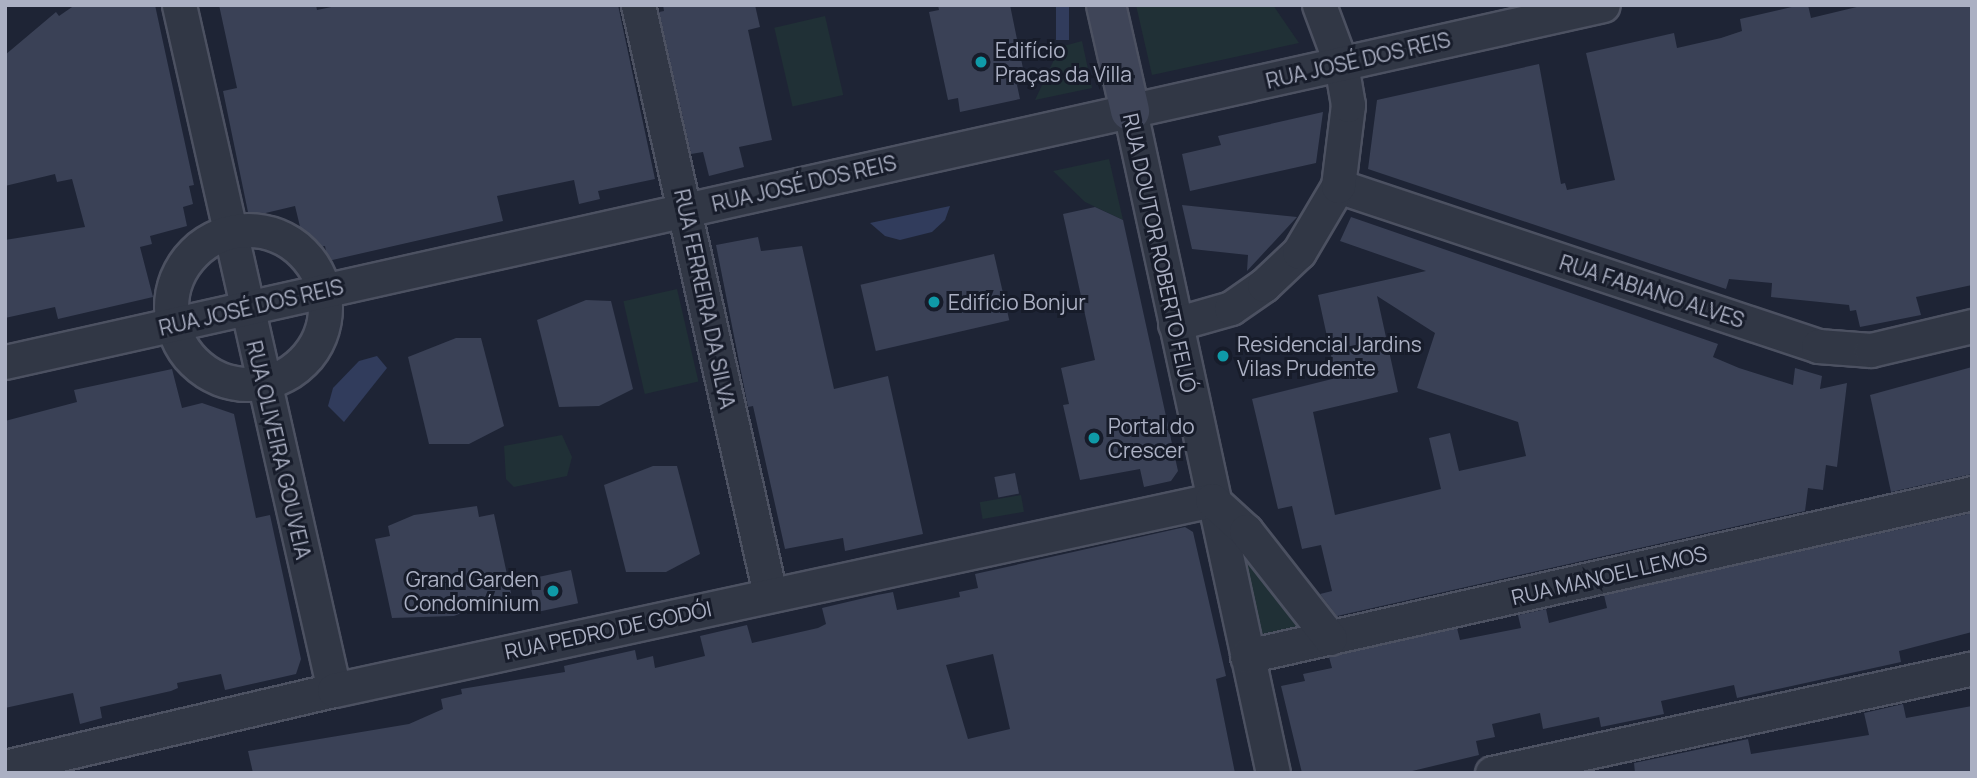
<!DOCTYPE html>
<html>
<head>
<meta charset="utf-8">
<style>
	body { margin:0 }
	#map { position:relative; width:1977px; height:778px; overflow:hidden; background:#1e2435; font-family:Manrope,sans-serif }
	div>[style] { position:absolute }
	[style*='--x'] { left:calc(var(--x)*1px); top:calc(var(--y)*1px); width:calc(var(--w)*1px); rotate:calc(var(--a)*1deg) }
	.green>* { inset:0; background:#203036; transform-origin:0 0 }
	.water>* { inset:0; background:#313c5c; transform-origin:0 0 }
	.building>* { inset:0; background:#3a4156; transform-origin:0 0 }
	.roads { filter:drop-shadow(2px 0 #4c5161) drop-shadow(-2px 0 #4c5161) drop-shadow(0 2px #4c5161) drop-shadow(0 -2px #4c5161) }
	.street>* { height:33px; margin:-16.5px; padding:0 16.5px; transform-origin:16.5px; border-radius:16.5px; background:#313745 }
	.street>.ring { margin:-16.5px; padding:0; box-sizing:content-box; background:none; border:33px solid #313745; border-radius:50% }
	.secondary>* { height:38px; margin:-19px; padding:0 19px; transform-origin:19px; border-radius:19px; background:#3f4558 }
	.dots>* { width:19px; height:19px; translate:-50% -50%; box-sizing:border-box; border:4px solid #171c2a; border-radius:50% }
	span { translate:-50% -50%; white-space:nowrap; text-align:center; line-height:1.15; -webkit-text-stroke:6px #171c2a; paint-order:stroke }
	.poi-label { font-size:21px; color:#abb0c3 }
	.left { translate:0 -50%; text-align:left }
	.right { translate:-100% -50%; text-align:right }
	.street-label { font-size:21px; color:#abb0c3 }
	.frame { position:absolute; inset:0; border:7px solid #abb0c3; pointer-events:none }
</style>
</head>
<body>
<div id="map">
	<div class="green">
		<div style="clip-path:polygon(1136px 5px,1273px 5px,1299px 43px,1152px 75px)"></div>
		<div style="left:825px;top:16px;width:81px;height:52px;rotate:77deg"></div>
		<div style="clip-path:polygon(1082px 41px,1092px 88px,1035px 100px,1060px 47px)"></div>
		<div style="clip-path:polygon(1109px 159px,1123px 220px,1085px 202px,1053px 171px)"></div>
		<div style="left:677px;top:289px;width:95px;height:55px;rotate:77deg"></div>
		<div style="clip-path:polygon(562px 435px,572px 457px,567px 476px,514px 487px,506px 479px,504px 446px)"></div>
		<div style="left:1021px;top:495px;width:17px;height:42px;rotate:80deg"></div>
		<div style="clip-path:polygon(1231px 530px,1308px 632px,1259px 643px)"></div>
	</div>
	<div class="water">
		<div style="left:1056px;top:5px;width:13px;height:35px"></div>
		<div style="clip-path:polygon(950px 206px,945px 220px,932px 232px,900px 240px,885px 236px,870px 223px)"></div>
		<div style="clip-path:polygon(377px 356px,387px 368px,344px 422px,328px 406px,333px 388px,359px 361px)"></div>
	</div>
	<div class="building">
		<div style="clip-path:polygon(75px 5px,155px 5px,194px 185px,189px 186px,193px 204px,183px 207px,187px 226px,150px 236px,152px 244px,140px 247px,153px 297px,58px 319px,55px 307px,5px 318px,5px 240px,85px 227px,72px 179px,57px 182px,55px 174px,5px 186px,5px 55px,56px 12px,59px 16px)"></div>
		<div style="clip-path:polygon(219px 5px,316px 5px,317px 10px,341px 5px,618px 5px,655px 179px,598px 191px,600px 199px,579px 204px,574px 180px,497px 196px,503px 221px,328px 261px,325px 246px,313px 248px,303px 239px,295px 206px,249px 217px,223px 91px,237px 88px)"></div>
		<div style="clip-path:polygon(663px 5px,755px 5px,760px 27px,748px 30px,772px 140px,739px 147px,744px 167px,709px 176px,703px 152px,691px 154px,659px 12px,664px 11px)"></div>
		<div style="clip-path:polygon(938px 5px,1010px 5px,1026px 83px,1017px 85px,1020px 99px,960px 112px,958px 98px,948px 100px,929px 12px,939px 10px)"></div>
		<div style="clip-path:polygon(1800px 5px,1808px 5px,1811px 18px,1865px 5px,1972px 5px,1972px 285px,1916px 297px,1921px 315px,1860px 327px,1856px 310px,1850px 311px,1849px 305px,1771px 297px,1772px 283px,1729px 279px,1726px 289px,1368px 169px,1377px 100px,1539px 64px,1561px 184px,1565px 183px,1567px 190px,1615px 180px,1586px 53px,1674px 33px,1677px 48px,1721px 38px,1742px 31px,1740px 19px)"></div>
		<div style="clip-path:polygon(1323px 112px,1316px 163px,1190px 191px,1182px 154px,1221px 145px,1218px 136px)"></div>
		<div style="clip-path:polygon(1182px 205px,1297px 217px,1247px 271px,1248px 255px,1192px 249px)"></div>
		<div style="clip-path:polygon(1095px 207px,1123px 220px,1178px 471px,1171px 481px,1144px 487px,1140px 469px,1080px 480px,1063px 405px,1069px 404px,1061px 368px,1095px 360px,1063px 214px)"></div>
		<div style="clip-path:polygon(evenodd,1351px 217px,1718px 344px,1713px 357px,1739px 368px,1793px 385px,1795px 368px,1822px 376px,1820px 389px,1847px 383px,1837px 467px,1826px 465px,1823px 490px,1808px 488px,1805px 511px,1337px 616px,1320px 594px,1332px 591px,1321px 545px,1302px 549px,1292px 506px,1278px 509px,1252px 399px,1336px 378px,1318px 295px,1426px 271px,1340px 241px,1351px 217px,1377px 296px,1435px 333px,1417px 388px,1518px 422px,1526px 456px,1459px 471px,1450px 433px,1429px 438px,1441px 489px,1335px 515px,1313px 412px,1398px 392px,1377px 296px)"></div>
		<div style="clip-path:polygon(758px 237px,761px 251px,802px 246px,834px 389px,888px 376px,923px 534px,845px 551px,843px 538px,785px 549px,753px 406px,748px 407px,716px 245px)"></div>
		<div style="left:994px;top:254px;width:68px;height:137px;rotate:77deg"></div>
		<div style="clip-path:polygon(586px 300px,611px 301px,633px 389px,599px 406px,559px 407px,537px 320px)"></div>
		<div style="clip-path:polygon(456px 338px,481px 338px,504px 426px,469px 444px,429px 444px,408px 357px)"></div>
		<div style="clip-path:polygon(1972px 367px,1972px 474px,1891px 492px,1870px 395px)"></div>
		<div style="clip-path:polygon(172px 369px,182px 408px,202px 403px,234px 414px,256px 518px,270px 515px,301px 659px,296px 674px,225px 690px,221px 674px,177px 683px,178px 688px,171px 691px,100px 707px,102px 718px,80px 724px,73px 693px,5px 708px,5px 421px,77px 402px,74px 390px)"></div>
		<div style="clip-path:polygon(653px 466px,677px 466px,700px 554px,666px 572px,626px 572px,604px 485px)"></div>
		<div style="left:1015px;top:473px;width:21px;height:21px;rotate:79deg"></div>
		<div style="clip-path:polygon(477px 506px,479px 517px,494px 514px,511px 593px,454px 616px,392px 618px,375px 539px,390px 536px,388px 526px,414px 515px)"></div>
		<div style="clip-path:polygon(1972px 513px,1972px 632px,1899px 651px,1901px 662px,1737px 698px,1734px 685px,1661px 701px,1664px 714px,1601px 727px,1599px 717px,1543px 729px,1540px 713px,1492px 724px,1495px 737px,1476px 741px,1479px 755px,1404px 773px,1302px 773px,1281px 686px,1305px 681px,1303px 674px,1332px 668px,1329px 657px,1457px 628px,1460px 640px,1521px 628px,1518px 615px,1546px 609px,1549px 623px,1607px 608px,1604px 595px)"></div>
		<div style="clip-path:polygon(evenodd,1185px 527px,1193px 532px,1226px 676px,1216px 679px,1235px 773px,253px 773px,248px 751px,409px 724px,443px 709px,441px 699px,462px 694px,461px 689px,565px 672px,564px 666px,635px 650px,637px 660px,653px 656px,655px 668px,705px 656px,700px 636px,747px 625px,752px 643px,818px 628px,826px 624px,822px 608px,877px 595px,893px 592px,897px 610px,960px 597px,959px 592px,978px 588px,975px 574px,1185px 527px,993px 654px,1010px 729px,968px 739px,946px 665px,993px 654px)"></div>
		<div style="left:571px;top:570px;width:34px;height:43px;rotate:78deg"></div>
		<div style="clip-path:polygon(1903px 704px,1906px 718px,1972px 706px,1972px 773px,1635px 773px,1634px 763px,1748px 739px,1751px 754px,1869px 735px,1864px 713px)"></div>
	</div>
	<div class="roads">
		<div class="street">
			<div style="--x:179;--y:5;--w:702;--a:77.25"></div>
			<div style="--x:638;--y:5;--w:604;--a:77.37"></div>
			<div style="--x:1130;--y:111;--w:677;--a:77.81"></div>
			<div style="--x:1338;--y:186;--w:506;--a:18.43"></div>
			<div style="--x:1818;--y:346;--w:53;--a:4.3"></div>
			<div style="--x:1871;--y:350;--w:104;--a:-13.4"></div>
			<div class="ring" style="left:171px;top:230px;width:121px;height:121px"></div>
			<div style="--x:1175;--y:324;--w:58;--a:-15.9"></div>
			<div style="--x:1231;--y:308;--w:40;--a:-34.9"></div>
			<div style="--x:1264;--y:285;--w:48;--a:-43.3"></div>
			<div style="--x:1299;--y:252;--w:77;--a:-59.4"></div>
			<div style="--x:1338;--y:186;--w:82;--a:-83"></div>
			<div style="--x:1348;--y:105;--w:42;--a:-99.7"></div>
			<div style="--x:1341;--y:64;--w:63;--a:-110.4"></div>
			<div style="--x:5;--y:362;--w:1637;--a:-12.59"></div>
			<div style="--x:1247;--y:656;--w:743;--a:-12.67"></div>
			<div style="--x:5;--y:767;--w:338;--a:-13.2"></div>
			<div style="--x:334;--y:690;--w:898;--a:-12.21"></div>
			<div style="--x:1212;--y:500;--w:46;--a:42.4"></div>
			<div style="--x:1246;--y:531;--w:136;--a:51.9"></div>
			<div style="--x:1492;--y:773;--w:491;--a:-12.3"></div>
		</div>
		<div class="secondary">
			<div style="--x:1106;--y:5;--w:109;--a:77.2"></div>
		</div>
	</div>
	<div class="dots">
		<div style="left:981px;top:62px;background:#0f9aa8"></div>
		<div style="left:934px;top:302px;background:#0f9aa8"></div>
		<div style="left:1223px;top:356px;background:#0f9aa8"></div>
		<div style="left:1094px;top:438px;background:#0f9aa8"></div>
		<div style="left:553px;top:591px;background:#0f9aa8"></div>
	</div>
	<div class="poi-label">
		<span class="left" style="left:995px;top:62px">Edifício<br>Praças da Villa</span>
		<span class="left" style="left:948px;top:302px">Edifício Bonjur</span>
		<span class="left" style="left:1237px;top:356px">Residencial Jardins<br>Vilas Prudente</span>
		<span class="left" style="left:1108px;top:438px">Portal do<br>Crescer</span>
		<span class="right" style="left:539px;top:591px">Grand Garden<br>Condomínium</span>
	</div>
	<div class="street-label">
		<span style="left:1358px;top:60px;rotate:-13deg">RUA JOSÉ DOS REIS</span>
		<span style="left:804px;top:183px;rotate:-13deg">RUA JOSÉ DOS REIS</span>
		<span style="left:1160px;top:253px;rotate:78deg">RUA DOUTOR ROBERTO FEIJÓ</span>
		<span style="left:1652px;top:291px;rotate:18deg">RUA FABIANO ALVES</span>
		<span style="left:705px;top:299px;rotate:78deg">RUA FERREIRA DA SILVA</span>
		<span style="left:251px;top:307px;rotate:-13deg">RUA JOSÉ DOS REIS</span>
		<span style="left:279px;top:450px;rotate:77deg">RUA OLIVEIRA GOUVEIA</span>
		<span style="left:1609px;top:575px;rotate:-13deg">RUA MANOEL LEMOS</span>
		<span style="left:608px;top:630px;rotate:-12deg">RUA PEDRO DE GODÓI</span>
	</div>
	<div class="frame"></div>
</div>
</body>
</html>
